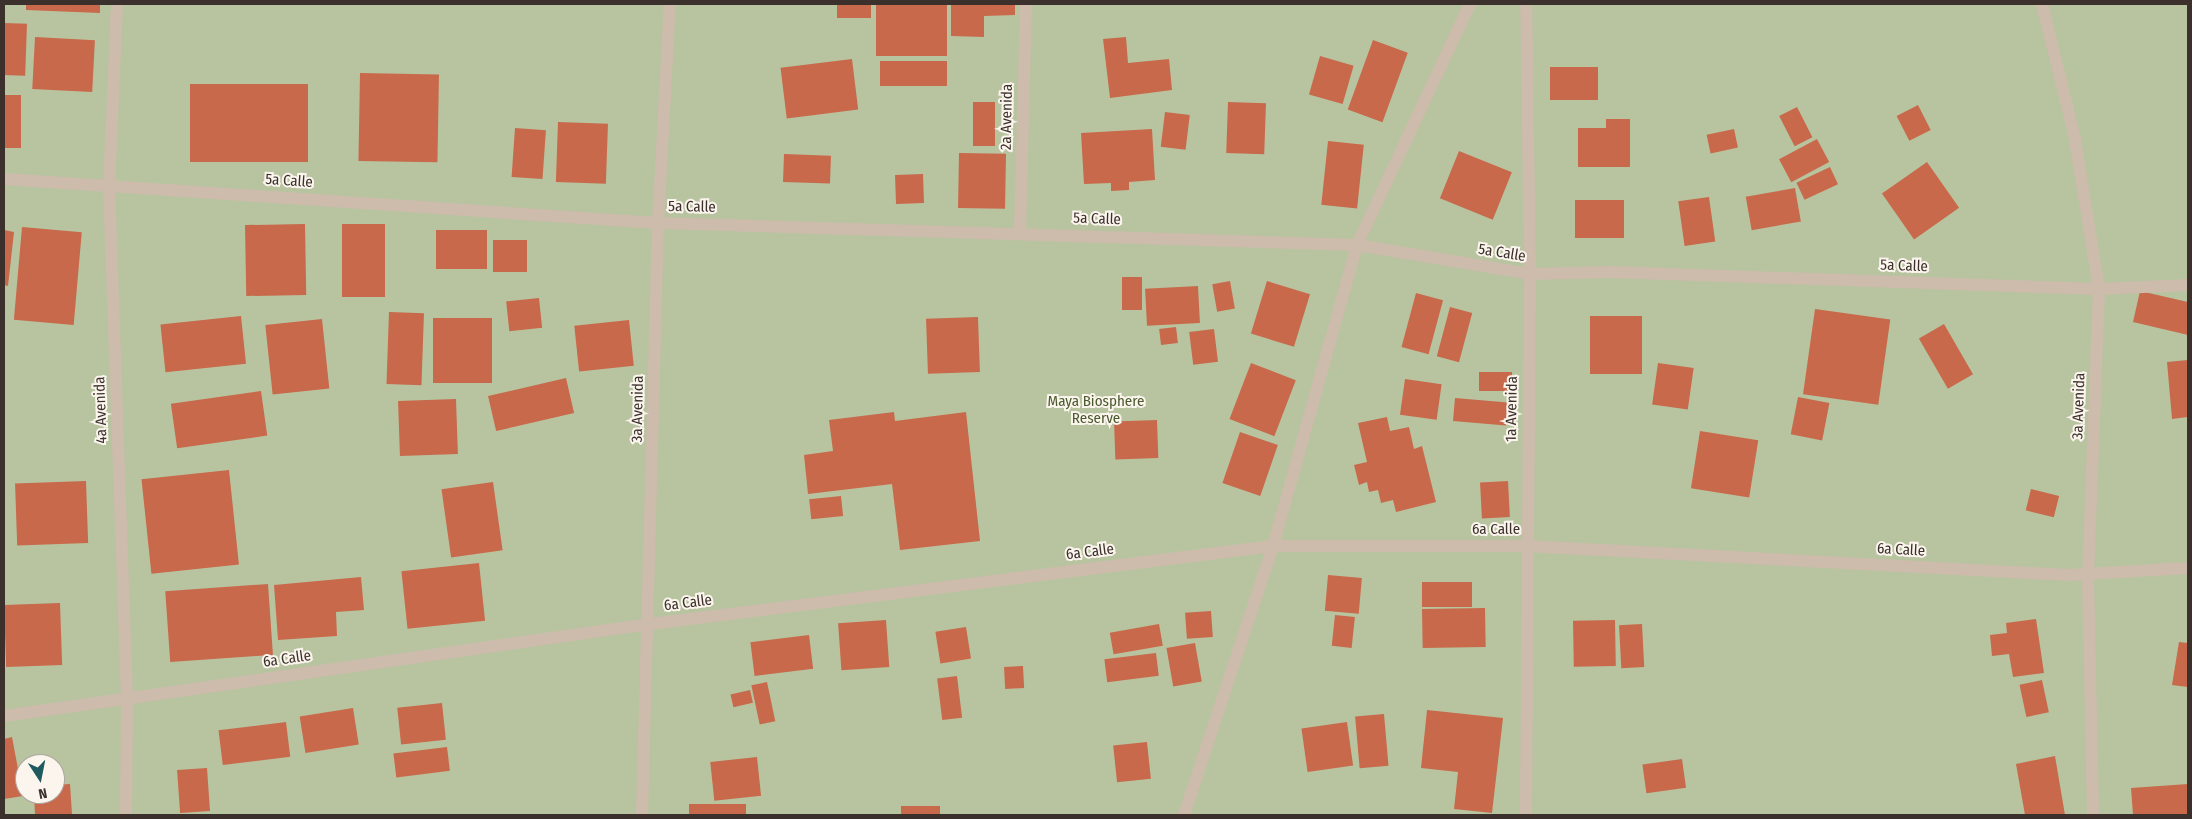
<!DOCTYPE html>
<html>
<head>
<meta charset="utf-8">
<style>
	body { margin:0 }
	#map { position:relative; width:2192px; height:819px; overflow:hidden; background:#f4ebe1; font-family:"Fira Sans Condensed",sans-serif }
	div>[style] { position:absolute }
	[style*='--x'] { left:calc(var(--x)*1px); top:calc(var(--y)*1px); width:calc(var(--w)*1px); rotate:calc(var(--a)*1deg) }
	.green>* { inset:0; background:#b8c4a0 }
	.building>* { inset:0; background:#c8694b; transform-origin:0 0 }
	.street>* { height:12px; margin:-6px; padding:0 6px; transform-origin:6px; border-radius:6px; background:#cdbbac }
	span { translate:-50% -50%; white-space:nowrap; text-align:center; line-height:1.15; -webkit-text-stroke:4px #fbf5ee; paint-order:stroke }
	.street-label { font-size:15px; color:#3b302b }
	.park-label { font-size:15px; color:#4a5a2e }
	.frame { position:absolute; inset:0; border:5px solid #3b302b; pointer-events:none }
	.north { position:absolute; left:15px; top:754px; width:50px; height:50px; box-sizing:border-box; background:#fbf5ee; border:1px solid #aea6a0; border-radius:50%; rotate:169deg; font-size:14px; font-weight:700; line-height:20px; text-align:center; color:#3b302b }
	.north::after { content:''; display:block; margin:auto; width:18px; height:22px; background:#1f5a5e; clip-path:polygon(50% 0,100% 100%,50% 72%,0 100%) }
</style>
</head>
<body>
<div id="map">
	<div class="green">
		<div style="clip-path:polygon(evenodd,4px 4px,2188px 4px,2188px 815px,4px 815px,4px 4px,25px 764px,55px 764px,55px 794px,25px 794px,25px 764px)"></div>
	</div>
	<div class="building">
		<div style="clip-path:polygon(26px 4px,100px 4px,100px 13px,26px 10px)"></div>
		<div style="left:837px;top:4px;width:34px;height:14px"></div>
		<div style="left:876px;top:4px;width:71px;height:52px"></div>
		<div style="clip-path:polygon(951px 4px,1015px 4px,1015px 15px,984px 16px,984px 37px,951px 36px)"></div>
		<div style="left:4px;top:23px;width:23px;height:52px;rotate:2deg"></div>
		<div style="left:35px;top:37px;width:60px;height:52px;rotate:3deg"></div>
		<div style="clip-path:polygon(1126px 37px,1128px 63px,1169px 59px,1172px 90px,1110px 98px,1103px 39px)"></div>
		<div style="left:1373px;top:40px;width:37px;height:74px;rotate:20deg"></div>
		<div style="left:1320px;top:56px;width:35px;height:40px;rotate:16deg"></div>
		<div style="left:852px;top:59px;width:51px;height:72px;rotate:83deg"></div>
		<div style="left:947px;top:61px;width:25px;height:67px;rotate:90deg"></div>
		<div style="left:1550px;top:67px;width:48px;height:33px"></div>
		<div style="left:360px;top:73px;width:79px;height:88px;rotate:1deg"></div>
		<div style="left:190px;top:84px;width:118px;height:78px"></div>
		<div style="left:4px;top:95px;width:17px;height:53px"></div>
		<div style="left:973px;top:102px;width:22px;height:44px"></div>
		<div style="left:1228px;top:102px;width:38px;height:51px;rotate:2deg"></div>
		<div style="left:1918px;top:105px;width:28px;height:24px;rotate:63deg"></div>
		<div style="left:1797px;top:107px;width:34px;height:20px;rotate:63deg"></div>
		<div style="left:1165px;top:112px;width:25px;height:35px;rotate:7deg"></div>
		<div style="clip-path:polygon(1606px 119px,1630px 119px,1630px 167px,1578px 167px,1578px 128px,1606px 128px)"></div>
		<div style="left:558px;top:122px;width:50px;height:60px;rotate:2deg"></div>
		<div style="left:515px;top:128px;width:31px;height:49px;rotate:4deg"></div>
		<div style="clip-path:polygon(1152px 129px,1155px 180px,1129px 182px,1129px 190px,1111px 191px,1111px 183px,1084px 184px,1081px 133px)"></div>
		<div style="left:1734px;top:129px;width:19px;height:28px;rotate:78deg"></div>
		<div style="left:1817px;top:139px;width:26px;height:43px;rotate:62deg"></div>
		<div style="left:1328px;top:141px;width:36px;height:64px;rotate:6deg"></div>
		<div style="left:1459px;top:151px;width:57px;height:51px;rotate:22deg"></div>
		<div style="left:959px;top:153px;width:47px;height:55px;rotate:1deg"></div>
		<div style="left:784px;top:154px;width:47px;height:28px;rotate:2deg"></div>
		<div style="left:1927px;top:162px;width:56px;height:55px;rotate:55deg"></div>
		<div style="left:1830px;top:167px;width:19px;height:37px;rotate:65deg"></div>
		<div style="left:923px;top:174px;width:29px;height:28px;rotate:88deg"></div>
		<div style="left:1795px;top:188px;width:34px;height:50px;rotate:80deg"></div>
		<div style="left:1709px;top:197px;width:45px;height:31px;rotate:82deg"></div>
		<div style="left:1575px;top:200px;width:49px;height:38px"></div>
		<div style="left:305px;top:224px;width:71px;height:60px;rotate:89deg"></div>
		<div style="left:342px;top:224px;width:43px;height:73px"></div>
		<div style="left:22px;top:227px;width:60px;height:93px;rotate:5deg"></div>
		<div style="clip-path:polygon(4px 230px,14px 232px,8px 286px,4px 285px)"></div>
		<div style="left:487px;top:230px;width:39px;height:51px;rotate:90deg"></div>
		<div style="left:493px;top:240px;width:34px;height:32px"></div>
		<div style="left:1122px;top:277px;width:20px;height:33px"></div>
		<div style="left:1230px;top:281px;width:28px;height:18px;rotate:80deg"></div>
		<div style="left:1267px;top:281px;width:45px;height:55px;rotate:17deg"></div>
		<div style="left:1198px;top:286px;width:37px;height:53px;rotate:87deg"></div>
		<div style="clip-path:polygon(2140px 291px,2188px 302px,2188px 335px,2133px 322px)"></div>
		<div style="left:1416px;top:293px;width:28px;height:56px;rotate:15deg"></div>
		<div style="left:539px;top:298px;width:30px;height:33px;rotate:84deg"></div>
		<div style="left:1450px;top:307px;width:23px;height:51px;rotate:15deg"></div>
		<div style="left:1815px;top:309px;width:76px;height:86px;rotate:8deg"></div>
		<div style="left:389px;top:312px;width:35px;height:72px;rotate:2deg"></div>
		<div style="left:241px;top:316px;width:48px;height:81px;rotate:84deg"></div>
		<div style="left:1590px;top:316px;width:52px;height:58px"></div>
		<div style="left:978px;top:317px;width:55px;height:52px;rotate:88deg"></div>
		<div style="left:433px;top:318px;width:59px;height:65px"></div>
		<div style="left:322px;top:319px;width:70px;height:57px;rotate:84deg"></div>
		<div style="left:629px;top:320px;width:46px;height:55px;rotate:84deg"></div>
		<div style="left:1944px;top:324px;width:58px;height:29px;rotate:60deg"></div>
		<div style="left:1176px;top:327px;width:16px;height:17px;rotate:83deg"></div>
		<div style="left:1214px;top:329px;width:33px;height:25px;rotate:83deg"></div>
		<div style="clip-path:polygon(2188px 360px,2188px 417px,2172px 419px,2167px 362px)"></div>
		<div style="left:1251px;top:363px;width:48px;height:60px;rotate:21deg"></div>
		<div style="left:1658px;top:363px;width:36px;height:42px;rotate:8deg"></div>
		<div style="left:1512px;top:372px;width:19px;height:33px;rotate:90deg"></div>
		<div style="left:566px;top:378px;width:36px;height:80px;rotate:77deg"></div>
		<div style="left:1405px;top:379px;width:37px;height:36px;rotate:8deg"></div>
		<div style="left:261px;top:391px;width:45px;height:91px;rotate:82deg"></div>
		<div style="left:1798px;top:397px;width:32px;height:38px;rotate:11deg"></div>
		<div style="left:1455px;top:398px;width:53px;height:23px;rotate:5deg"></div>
		<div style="left:456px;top:399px;width:55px;height:58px;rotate:88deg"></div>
		<div style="clip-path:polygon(894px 412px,895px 421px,966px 412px,980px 541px,900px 550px,892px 484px,808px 494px,804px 455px,833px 451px,829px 420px)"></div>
		<div style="clip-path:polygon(1387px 417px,1390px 431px,1409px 427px,1414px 449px,1422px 446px,1436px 502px,1396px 512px,1393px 500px,1381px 503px,1378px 490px,1369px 492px,1367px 482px,1359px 485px,1354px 465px,1367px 462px,1358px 423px)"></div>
		<div style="left:1157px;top:420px;width:38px;height:43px;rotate:88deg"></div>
		<div style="left:1700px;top:431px;width:59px;height:58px;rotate:9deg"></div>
		<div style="left:1240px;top:432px;width:40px;height:54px;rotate:19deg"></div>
		<div style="left:229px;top:470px;width:95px;height:88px;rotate:84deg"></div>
		<div style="left:86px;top:481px;width:62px;height:71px;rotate:88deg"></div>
		<div style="left:1508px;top:481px;width:36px;height:28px;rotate:87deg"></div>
		<div style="left:493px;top:482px;width:69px;height:52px;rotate:82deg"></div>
		<div style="left:2031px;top:489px;width:29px;height:22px;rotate:14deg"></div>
		<div style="left:841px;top:496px;width:20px;height:32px;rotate:84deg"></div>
		<div style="left:479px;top:563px;width:58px;height:78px;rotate:84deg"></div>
		<div style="left:1328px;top:575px;width:34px;height:36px;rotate:5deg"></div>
		<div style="clip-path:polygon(361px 577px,364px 610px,336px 612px,337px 636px,278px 640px,274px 585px)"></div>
		<div style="left:1422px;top:582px;width:50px;height:25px"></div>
		<div style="left:268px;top:584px;width:71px;height:103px;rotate:86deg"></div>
		<div style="left:60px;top:603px;width:62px;height:56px;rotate:88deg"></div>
		<div style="left:1485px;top:608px;width:39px;height:63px;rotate:89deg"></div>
		<div style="left:1211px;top:611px;width:26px;height:26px;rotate:86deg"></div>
		<div style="left:1335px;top:615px;width:20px;height:31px;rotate:6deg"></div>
		<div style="clip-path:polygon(2036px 619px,2044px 673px,2013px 677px,2009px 654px,1992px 656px,1990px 635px,2007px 633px,2006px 623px)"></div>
		<div style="left:886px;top:620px;width:47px;height:48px;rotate:86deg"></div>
		<div style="left:1615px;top:620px;width:46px;height:42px;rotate:89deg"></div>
		<div style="left:1159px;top:624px;width:22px;height:50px;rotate:80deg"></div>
		<div style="left:1642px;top:624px;width:43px;height:23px;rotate:87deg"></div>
		<div style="left:966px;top:627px;width:32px;height:31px;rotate:81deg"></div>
		<div style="left:809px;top:635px;width:34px;height:59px;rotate:83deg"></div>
		<div style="clip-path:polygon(2179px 642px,2188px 643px,2188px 687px,2172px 685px)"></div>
		<div style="left:1195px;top:643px;width:39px;height:29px;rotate:80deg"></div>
		<div style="left:1156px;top:653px;width:23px;height:52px;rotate:83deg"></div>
		<div style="left:1023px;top:666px;width:22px;height:19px;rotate:87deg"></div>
		<div style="left:957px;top:676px;width:42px;height:20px;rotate:83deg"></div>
		<div style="left:2042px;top:680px;width:33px;height:23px;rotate:78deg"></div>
		<div style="left:767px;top:682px;width:40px;height:16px;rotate:78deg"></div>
		<div style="left:750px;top:690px;width:13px;height:20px;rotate:77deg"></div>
		<div style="left:442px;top:703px;width:37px;height:45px;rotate:84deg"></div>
		<div style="left:353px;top:708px;width:37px;height:54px;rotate:81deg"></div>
		<div style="clip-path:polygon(1427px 710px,1503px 718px,1492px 813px,1454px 809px,1458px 772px,1421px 768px)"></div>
		<div style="left:1384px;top:714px;width:52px;height:29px;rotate:85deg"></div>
		<div style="left:286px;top:722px;width:35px;height:68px;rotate:83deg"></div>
		<div style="left:1347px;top:722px;width:44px;height:46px;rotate:82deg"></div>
		<div style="clip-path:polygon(12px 737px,23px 796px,4px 799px,4px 739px)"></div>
		<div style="left:1147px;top:742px;width:37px;height:34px;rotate:84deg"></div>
		<div style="left:447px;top:747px;width:24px;height:54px;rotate:83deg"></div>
		<div style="clip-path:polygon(2055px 756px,2065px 815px,2025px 815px,2016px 764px)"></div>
		<div style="left:757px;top:757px;width:39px;height:47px;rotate:84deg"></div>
		<div style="left:1682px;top:759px;width:29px;height:40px;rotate:82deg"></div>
		<div style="left:207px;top:768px;width:43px;height:30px;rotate:86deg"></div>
		<div style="clip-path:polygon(70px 784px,72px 814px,35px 815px,34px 794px,55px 794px,55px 785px)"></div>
		<div style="clip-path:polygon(2188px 784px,2188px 815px,2133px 815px,2131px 788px)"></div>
		<div style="left:746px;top:804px;width:11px;height:57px;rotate:90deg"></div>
		<div style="left:940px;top:806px;width:9px;height:39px;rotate:90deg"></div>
	</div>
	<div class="street">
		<div style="--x:117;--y:4;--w:181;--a:92.5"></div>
		<div style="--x:109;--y:185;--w:514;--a:87.99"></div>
		<div style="--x:127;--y:699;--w:116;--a:90.5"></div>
		<div style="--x:2042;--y:4;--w:134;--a:76.2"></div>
		<div style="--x:2074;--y:134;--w:157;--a:80.8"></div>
		<div style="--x:2099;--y:289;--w:286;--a:92.2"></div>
		<div style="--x:2088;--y:575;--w:240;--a:88.8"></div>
		<div style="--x:4;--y:179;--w:655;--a:3.85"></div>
		<div style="--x:658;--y:223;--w:699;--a:1.8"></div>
		<div style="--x:1357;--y:245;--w:175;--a:9.5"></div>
		<div style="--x:1530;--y:274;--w:81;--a:-1.4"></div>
		<div style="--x:1611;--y:272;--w:488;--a:2"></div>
		<div style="--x:2099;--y:289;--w:89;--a:-2.6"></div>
		<div style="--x:1020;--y:232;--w:228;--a:-88.5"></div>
		<div style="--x:4;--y:716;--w:653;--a:-8.11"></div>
		<div style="--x:650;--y:624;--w:628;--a:-7.14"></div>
		<div style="--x:1273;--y:546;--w:253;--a:0"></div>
		<div style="--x:1526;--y:546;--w:543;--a:3.06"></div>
		<div style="--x:2068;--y:575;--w:120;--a:-3.3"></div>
		<div style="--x:642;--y:815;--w:592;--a:-88.45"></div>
		<div style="--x:658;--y:223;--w:219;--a:-86.9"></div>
		<div style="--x:1184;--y:815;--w:283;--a:-71.7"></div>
		<div style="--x:1273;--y:546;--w:313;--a:-74.4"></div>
		<div style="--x:1357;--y:245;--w:266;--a:-64.9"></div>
		<div style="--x:1526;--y:815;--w:541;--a:-89.58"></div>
		<div style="--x:1530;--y:274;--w:270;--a:-90.8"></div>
	</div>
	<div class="street-label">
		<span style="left:1007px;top:117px;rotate:-89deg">2a Avenida</span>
		<span style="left:289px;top:181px;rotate:4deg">5a Calle</span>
		<span style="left:692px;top:207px;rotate:1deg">5a Calle</span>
		<span style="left:1097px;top:219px;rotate:2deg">5a Calle</span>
		<span style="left:1502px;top:253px;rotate:9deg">5a Calle</span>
		<span style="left:1904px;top:266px;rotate:2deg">5a Calle</span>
		<span style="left:2079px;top:406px;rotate:-88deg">3a Avenida</span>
		<span style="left:638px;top:409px;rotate:-89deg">3a Avenida</span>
		<span style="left:1512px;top:409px;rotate:-89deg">1a Avenida</span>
		<span style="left:101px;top:410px;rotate:-92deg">4a Avenida</span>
		<span style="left:1496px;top:530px">6a Calle</span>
		<span style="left:1901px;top:550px;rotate:3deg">6a Calle</span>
		<span style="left:1090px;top:552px;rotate:-7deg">6a Calle</span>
		<span style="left:688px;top:603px;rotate:-7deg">6a Calle</span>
		<span style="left:287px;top:659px;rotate:-8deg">6a Calle</span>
	</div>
	<div class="park-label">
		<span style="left:1096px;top:410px">Maya Biosphere<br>Reserve</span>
	</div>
	<div class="frame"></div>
	<div class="north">N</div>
</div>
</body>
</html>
